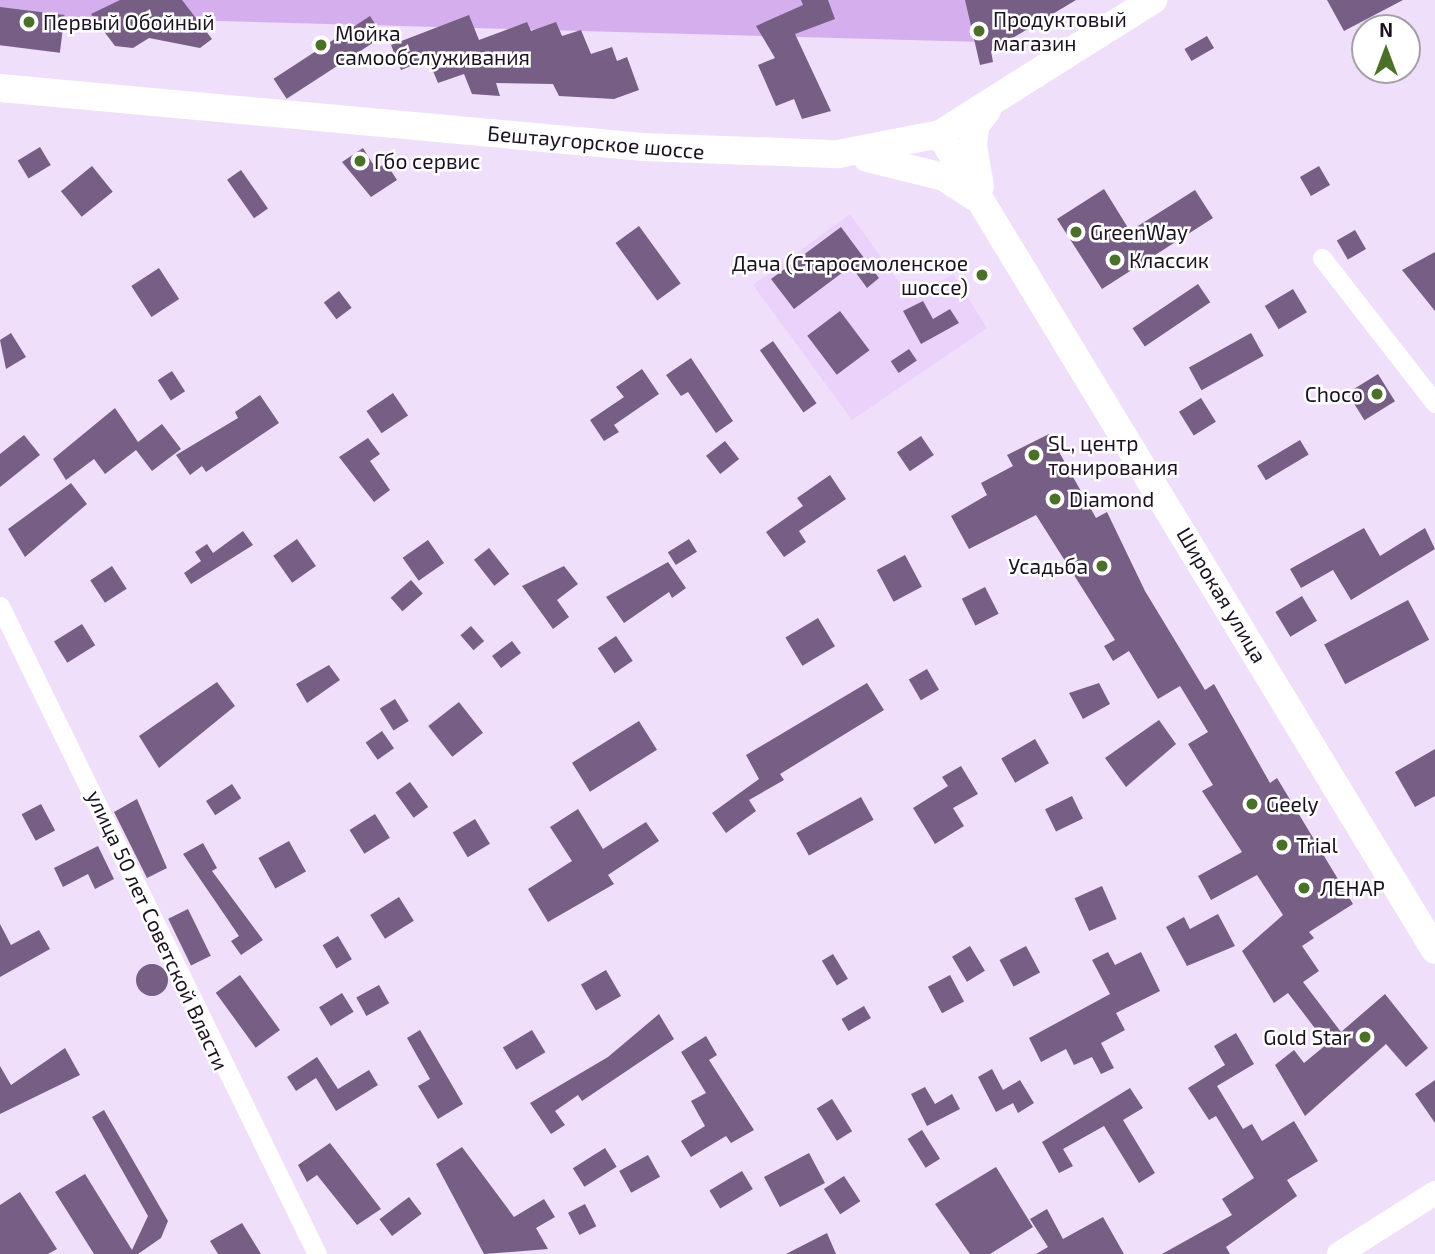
<!DOCTYPE html>
<html>
<head>
<meta charset="utf-8">
<style>
	body { margin:0 }
	#map { position:relative; width:1435px; height:1254px; overflow:hidden; background:#efdffa; font-family:"Exo 2",sans-serif }
	div>[style] { position:absolute }
	[style*='--x'] { left:calc(var(--x)*1px); top:calc(var(--y)*1px); width:calc(var(--w)*1px); rotate:calc(var(--a)*1deg) }
	.built>* { inset:0; background:#ebd2fb }
	.green>* { inset:0; background:#d5afed }
	.building>* { inset:0; background:#765e85; transform-origin:0 0 }
	.round { border-radius:50% }
	.minor>* { height:19px; margin:-9.5px; padding:0 9.5px; transform-origin:9.5px; border-radius:9.5px; background:#fff }
	.tertiary>* { height:24px; margin:-12px; padding:0 12px; transform-origin:12px; border-radius:12px; background:#fff }
	.secondary>* { height:28px; margin:-14px; padding:0 14px; transform-origin:14px; border-radius:14px; background:#fff }
	.dots>* { width:19px; height:19px; translate:-50% -50%; box-sizing:border-box; border:4px solid #fff; border-radius:50% }
	span { translate:-50% -50%; white-space:nowrap; text-align:center; line-height:1.15; -webkit-text-stroke:5px #fff; paint-order:stroke }
	.poi-label { font-size:21px; color:#1b1120 }
	.left { translate:0 -50%; text-align:left }
	.right { translate:-100% -50%; text-align:right }
	.street-label { font-size:21px; color:#1b1120 }
	.north { position:absolute; left:1351px; top:14px; width:70px; height:70px; box-sizing:border-box; background:#fff; border:2px solid #a4a0a6; border-radius:50%; rotate:0deg; font-size:19px; font-weight:700; line-height:28px; text-align:center; color:#1b1120 }
	.north::after { content:''; display:block; margin:auto; width:24px; height:32px; background:#4b702a; clip-path:polygon(50% 0,100% 100%,50% 72%,0 100%) }
</style>
</head>
<body>
<div id="map">
	<div class="built">
		<div style="clip-path:polygon(850px 214px,911px 299px,953px 274px,987px 328px,852px 420px,753px 285px)"></div>
	</div>
	<div class="green">
		<div style="clip-path:polygon(0 0,1057px 0,983px 42px,0 15px)"></div>
	</div>
	<div class="building">
		<div style="clip-path:polygon(120px 0,182px 0,212px 39px,200px 48px,149px 38px,133px 48px,115px 46px,91px 14px)"></div>
		<div style="clip-path:polygon(801px 0,828px 0,835px 19px,795px 34px,831px 111px,802px 119px,794px 99px,776px 106px,758px 65px,775px 58px,756px 26px,803px 5px)"></div>
		<div style="clip-path:polygon(965px 0,1076px 0,991px 51px,993px 62px,980px 65px)"></div>
		<div style="clip-path:polygon(1327px 0,1403px 0,1344px 31px)"></div>
		<div style="left:0;top:7px;width:65px;height:38px;rotate:7deg"></div>
		<div style="clip-path:polygon(469px 15px,479px 40px,527px 22px,531px 31px,556px 22px,562px 36px,581px 30px,591px 54px,612px 47px,617px 61px,627px 57px,639px 90px,614px 99px,559px 96px,553px 84px,496px 83px,500px 96px,472px 94px,464px 74px,438px 83px,428px 59px,401px 70px,391px 45px)"></div>
		<div style="left:370px;top:16px;width:24px;height:115px;rotate:57deg"></div>
		<div style="left:1207px;top:36px;width:14px;height:26px;rotate:60deg"></div>
		<div style="left:40px;top:147px;width:21px;height:26px;rotate:59deg"></div>
		<div style="clip-path:polygon(363px 148px,376px 169px,386px 163px,397px 180px,371px 197px,342px 162px)"></div>
		<div style="left:92px;top:166px;width:33px;height:40px;rotate:51deg"></div>
		<div style="left:1319px;top:166px;width:22px;height:22px;rotate:60deg"></div>
		<div style="left:241px;top:170px;width:47px;height:17px;rotate:55deg"></div>
		<div style="clip-path:polygon(1104px 189px,1130px 231px,1195px 190px,1213px 218px,1102px 289px,1057px 219px)"></div>
		<div style="left:639px;top:226px;width:71px;height:29px;rotate:54deg"></div>
		<div style="clip-path:polygon(841px 227px,879px 278px,867px 288px,851px 266px,794px 309px,771px 279px)"></div>
		<div style="left:1355px;top:230px;width:22px;height:21px;rotate:60deg"></div>
		<div style="clip-path:polygon(1435px 252px,1435px 311px,1402px 270px)"></div>
		<div style="left:159px;top:268px;width:37px;height:33px;rotate:57deg"></div>
		<div style="left:1198px;top:284px;width:22px;height:79px;rotate:56deg"></div>
		<div style="left:1293px;top:289px;width:27px;height:33px;rotate:59deg"></div>
		<div style="left:339px;top:291px;width:21px;height:19px;rotate:53deg"></div>
		<div style="clip-path:polygon(923px 301px,933px 319px,950px 309px,959px 323px,921px 344px,903px 311px)"></div>
		<div style="left:840px;top:311px;width:49px;height:41px;rotate:53deg"></div>
		<div style="clip-path:polygon(11px 333px,26px 357px,6px 369px,0 340px)"></div>
		<div style="left:1251px;top:333px;width:26px;height:71px;rotate:61deg"></div>
		<div style="left:773px;top:341px;width:76px;height:16px;rotate:55deg"></div>
		<div style="left:909px;top:349px;width:14px;height:22px;rotate:56deg"></div>
		<div style="clip-path:polygon(691px 358px,733px 421px,716px 433px,688px 392px,681px 396px,666px 375px)"></div>
		<div style="clip-path:polygon(642px 369px,659px 394px,614px 425px,619px 432px,604px 441px,590px 420px,624px 397px,616px 387px)"></div>
		<div style="left:172px;top:371px;width:24px;height:17px;rotate:57deg"></div>
		<div style="left:1378px;top:374px;width:32px;height:36px;rotate:58deg"></div>
		<div style="left:393px;top:393px;width:27px;height:32px;rotate:56deg"></div>
		<div style="clip-path:polygon(260px 395px,279px 423px,206px 472px,202px 466px,190px 475px,176px 455px,238px 418px,235px 412px)"></div>
		<div style="left:1201px;top:398px;width:28px;height:26px;rotate:58deg"></div>
		<div style="clip-path:polygon(115px 408px,138px 442px,162px 424px,181px 449px,152px 471px,136px 450px,105px 474px,94px 459px,66px 480px,53px 459px)"></div>
		<div style="clip-path:polygon(1049px 434px,1096px 518px,1107px 512px,1145px 591px,1205px 690px,1214px 684px,1270px 783px,1277px 778px,1353px 904px,1309px 932px,1314px 938px,1302px 946px,1319px 971px,1303px 982px,1341px 1032px,1385px 994px,1428px 1048px,1406px 1067px,1386px 1044px,1305px 1116px,1275px 1065px,1294px 1050px,1304px 1063px,1327px 1044px,1288px 993px,1274px 1003px,1242px 951px,1283px 915px,1257px 875px,1211px 900px,1198px 876px,1242px 852px,1202px 791px,1213px 785px,1188px 744px,1208px 732px,1180px 686px,1158px 699px,1129px 651px,1113px 661px,1104px 646px,1115px 640px,1036px 515px,969px 549px,951px 516px,987px 495px,981px 483px,1013px 466px,1007px 455px)"></div>
		<div style="clip-path:polygon(24px 435px,40px 455px,0 487px,0 454px)"></div>
		<div style="left:921px;top:436px;width:23px;height:29px;rotate:56deg"></div>
		<div style="clip-path:polygon(368px 438px,380px 454px,370px 461px,390px 490px,374px 502px,339px 457px)"></div>
		<div style="left:1300px;top:440px;width:17px;height:50px;rotate:59deg"></div>
		<div style="left:725px;top:441px;width:23px;height:24px;rotate:52deg"></div>
		<div style="clip-path:polygon(830px 475px,846px 499px,799px 531px,806px 542px,784px 557px,766px 532px,803px 506px,797px 498px)"></div>
		<div style="clip-path:polygon(71px 483px,87px 504px,25px 557px,8px 529px)"></div>
		<div style="clip-path:polygon(1364px 528px,1380px 556px,1425px 528px,1435px 549px,1351px 600px,1333px 570px,1301px 588px,1290px 569px)"></div>
		<div style="clip-path:polygon(243px 531px,253px 545px,191px 584px,184px 573px,201px 561px,195px 552px,207px 544px,213px 553px)"></div>
		<div style="left:297px;top:539px;width:33px;height:29px;rotate:55deg"></div>
		<div style="left:689px;top:539px;width:15px;height:25px;rotate:58deg"></div>
		<div style="left:428px;top:540px;width:28px;height:31px;rotate:55deg"></div>
		<div style="left:489px;top:548px;width:33px;height:19px;rotate:52deg"></div>
		<div style="left:905px;top:555px;width:36px;height:32px;rotate:62deg"></div>
		<div style="clip-path:polygon(668px 562px,686px 588px,672px 598px,669px 592px,624px 623px,606px 597px)"></div>
		<div style="left:112px;top:566px;width:27px;height:26px;rotate:57deg"></div>
		<div style="clip-path:polygon(564px 566px,578px 584px,557px 600px,569px 617px,553px 629px,522px 586px)"></div>
		<div style="left:411px;top:580px;width:18px;height:27px;rotate:49deg"></div>
		<div style="left:985px;top:587px;width:30px;height:26px;rotate:63deg"></div>
		<div style="left:1302px;top:596px;width:29px;height:31px;rotate:59deg"></div>
		<div style="left:1408px;top:600px;width:45px;height:95px;rotate:62deg"></div>
		<div style="left:818px;top:618px;width:33px;height:38px;rotate:59deg"></div>
		<div style="left:82px;top:624px;width:25px;height:33px;rotate:58deg"></div>
		<div style="left:471px;top:626px;width:20px;height:14px;rotate:49deg"></div>
		<div style="left:616px;top:636px;width:30px;height:22px;rotate:56deg"></div>
		<div style="left:512px;top:641px;width:15px;height:25px;rotate:53deg"></div>
		<div style="clip-path:polygon(329px 665px,340px 680px,307px 703px,296px 684px)"></div>
		<div style="left:927px;top:669px;width:24px;height:21px;rotate:60deg"></div>
		<div style="clip-path:polygon(217px 682px,235px 706px,159px 768px,139px 736px)"></div>
		<div style="clip-path:polygon(867px 683px,884px 710px,780px 774px,784px 780px,749px 800px,756px 811px,726px 833px,712px 813px,759px 779px,746px 755px)"></div>
		<div style="clip-path:polygon(1099px 683px,1110px 704px,1083px 719px,1069px 693px)"></div>
		<div style="left:395px;top:699px;width:26px;height:18px;rotate:58deg"></div>
		<div style="left:459px;top:702px;width:39px;height:39px;rotate:52deg"></div>
		<div style="clip-path:polygon(1159px 720px,1176px 744px,1126px 787px,1105px 758px)"></div>
		<div style="left:639px;top:721px;width:34px;height:79px;rotate:58deg"></div>
		<div style="left:382px;top:731px;width:21px;height:20px;rotate:55deg"></div>
		<div style="left:1035px;top:739px;width:28px;height:39px;rotate:60deg"></div>
		<div style="clip-path:polygon(1435px 749px,1435px 796px,1415px 807px,1395px 772px)"></div>
		<div style="clip-path:polygon(961px 766px,978px 794px,953px 808px,964px 826px,935px 844px,913px 808px,948px 786px,942px 777px)"></div>
		<div style="left:410px;top:782px;width:31px;height:18px;rotate:54deg"></div>
		<div style="left:232px;top:784px;width:17px;height:31px;rotate:57deg"></div>
		<div style="left:1072px;top:796px;width:25px;height:30px;rotate:64deg"></div>
		<div style="left:861px;top:797px;width:26px;height:74px;rotate:61deg"></div>
		<div style="clip-path:polygon(137px 799px,167px 868px,147px 878px,114px 812px)"></div>
		<div style="left:41px;top:804px;width:30px;height:22px;rotate:62deg"></div>
		<div style="clip-path:polygon(578px 809px,603px 849px,646px 822px,659px 841px,608px 875px,614px 884px,548px 922px,528px 889px,572px 861px,550px 827px)"></div>
		<div style="left:375px;top:814px;width:28px;height:30px;rotate:58deg"></div>
		<div style="left:475px;top:819px;width:29px;height:26px;rotate:59deg"></div>
		<div style="left:289px;top:841px;width:35px;height:35px;rotate:61deg"></div>
		<div style="clip-path:polygon(203px 843px,217px 868px,212px 871px,263px 940px,241px 955px,231px 941px,239px 936px,183px 854px)"></div>
		<div style="clip-path:polygon(98px 846px,114px 879px,95px 889px,88px 874px,63px 887px,54px 868px)"></div>
		<div style="left:1102px;top:886px;width:36px;height:30px;rotate:66deg"></div>
		<div style="left:399px;top:897px;width:28px;height:34px;rotate:58deg"></div>
		<div style="left:188px;top:909px;width:52px;height:22px;rotate:64deg"></div>
		<div style="clip-path:polygon(1218px 914px,1235px 946px,1187px 966px,1166px 927px,1184px 917px,1190px 929px)"></div>
		<div style="clip-path:polygon(0 924px,11px 945px,39px 930px,50px 949px,0 977px)"></div>
		<div style="left:338px;top:936px;width:27px;height:18px;rotate:59deg"></div>
		<div style="left:970px;top:946px;width:29px;height:21px;rotate:59deg"></div>
		<div style="left:1026px;top:946px;width:30px;height:30px;rotate:62deg"></div>
		<div style="clip-path:polygon(1108px 952px,1115px 965px,1141px 952px,1160px 991px,1116px 1013px,1125px 1030px,1101px 1043px,1114px 1068px,1101px 1074px,1092px 1057px,1074px 1065px,1066px 1049px,1041px 1062px,1029px 1038px,1110px 994px,1092px 960px)"></div>
		<div style="left:833px;top:954px;width:29px;height:13px;rotate:59deg"></div>
		<div class="round" style="left:136px;top:964px;width:32px;height:32px"></div>
		<div style="left:606px;top:970px;width:30px;height:29px;rotate:60deg"></div>
		<div style="left:240px;top:975px;width:68px;height:30px;rotate:54deg"></div>
		<div style="left:950px;top:975px;width:30px;height:25px;rotate:62deg"></div>
		<div style="left:379px;top:985px;width:21px;height:26px;rotate:61deg"></div>
		<div style="left:342px;top:993px;width:22px;height:27px;rotate:58deg"></div>
		<div style="left:864px;top:1006px;width:14px;height:26px;rotate:60deg"></div>
		<div style="clip-path:polygon(659px 1014px,674px 1039px,582px 1101px,578px 1095px,555px 1111px,565px 1125px,551px 1134px,530px 1103px,608px 1057px)"></div>
		<div style="clip-path:polygon(420px 1030px,463px 1104px,438px 1119px,418px 1086px,430px 1079px,407px 1038px)"></div>
		<div style="left:532px;top:1030px;width:26px;height:34px;rotate:59deg"></div>
		<div style="clip-path:polygon(1236px 1033px,1254px 1064px,1217px 1086px,1243px 1129px,1252px 1124px,1262px 1141px,1294px 1121px,1318px 1161px,1287px 1180px,1297px 1196px,1226px 1247px,1230px 1254px,1162px 1254px,1232px 1215px,1222px 1199px,1254px 1178px,1216px 1116px,1209px 1120px,1188px 1088px,1225px 1065px,1214px 1046px)"></div>
		<div style="clip-path:polygon(706px 1036px,717px 1055px,709px 1060px,754px 1130px,731px 1143px,726px 1136px,691px 1157px,681px 1141px,705px 1126px,691px 1101px,706px 1093px,681px 1052px)"></div>
		<div style="clip-path:polygon(65px 1048px,80px 1075px,0 1114px,0 1066px,11px 1085px)"></div>
		<div style="clip-path:polygon(317px 1057px,338px 1089px,369px 1070px,378px 1085px,336px 1111px,316px 1078px,296px 1091px,287px 1077px)"></div>
		<div style="clip-path:polygon(992px 1069px,1003px 1090px,1020px 1080px,1034px 1103px,1018px 1113px,1013px 1103px,996px 1112px,978px 1077px)"></div>
		<div style="clip-path:polygon(1435px 1080px,1435px 1123px,1415px 1094px)"></div>
		<div style="clip-path:polygon(925px 1087px,935px 1104px,952px 1094px,960px 1109px,927px 1126px,911px 1094px)"></div>
		<div style="clip-path:polygon(1130px 1088px,1143px 1108px,1123px 1120px,1155px 1173px,1139px 1183px,1104px 1126px,1063px 1149px,1073px 1166px,1059px 1173px,1042px 1142px)"></div>
		<div style="left:832px;top:1099px;width:38px;height:18px;rotate:58deg"></div>
		<div style="clip-path:polygon(104px 1110px,168px 1221px,161px 1238px,138px 1254px,94px 1254px,55px 1192px,85px 1174px,132px 1250px,148px 1216px,92px 1117px)"></div>
		<div style="left:922px;top:1130px;width:34px;height:17px;rotate:58deg"></div>
		<div style="clip-path:polygon(330px 1143px,381px 1209px,357px 1225px,317px 1175px,307px 1182px,298px 1165px)"></div>
		<div style="clip-path:polygon(462px 1147px,514px 1217px,544px 1199px,555px 1217px,536px 1228px,548px 1249px,484px 1254px,436px 1164px)"></div>
		<div style="left:605px;top:1148px;width:22px;height:38px;rotate:58deg"></div>
		<div style="left:809px;top:1153px;width:34px;height:51px;rotate:62deg"></div>
		<div style="left:648px;top:1155px;width:25px;height:33px;rotate:61deg"></div>
		<div style="clip-path:polygon(996px 1167px,1033px 1227px,990px 1254px,970px 1254px,935px 1204px)"></div>
		<div style="left:742px;top:1171px;width:21px;height:38px;rotate:59deg"></div>
		<div style="left:844px;top:1176px;width:30px;height:24px;rotate:57deg"></div>
		<div style="clip-path:polygon(20px 1192px,57px 1249px,48px 1254px,0 1254px,0 1205px)"></div>
		<div style="left:409px;top:1197px;width:21px;height:37px;rotate:53deg"></div>
		<div style="left:585px;top:1204px;width:25px;height:19px;rotate:63deg"></div>
		<div style="clip-path:polygon(1047px 1209px,1063px 1239px,1103px 1217px,1124px 1254px,1036px 1254px,1048px 1247px,1030px 1219px)"></div>
		<div style="clip-path:polygon(242px 1223px,261px 1254px,218px 1254px,210px 1241px)"></div>
		<div style="clip-path:polygon(827px 1233px,836px 1254px,786px 1254px)"></div>
	</div>
	<div class="minor">
		<div style="--x:1322;--y:258;--w:184;--a:52.1"></div>
		<div style="--x:0;--y:606;--w:721;--a:63.93"></div>
	</div>
	<div class="tertiary">
		<div style="--x:1339;--y:1254;--w:114;--a:-32.4"></div>
	</div>
	<div class="secondary">
		<div style="--x:0;--y:88;--w:646;--a:5.24"></div>
		<div style="--x:643;--y:147;--w:195;--a:2.1"></div>
		<div style="--x:838;--y:154;--w:104;--a:-11.1"></div>
		<div style="--x:940;--y:134;--w:252;--a:-32.2"></div>
		<div style="--x:940;--y:134;--w:954;--a:58.76"></div>
		<div style="--x:867;--y:158;--w:79;--a:13.9"></div>
		<div style="--x:944;--y:177;--w:37;--a:33"></div>
		<div style="--x:980;--y:186;--w:40;--a:-100"></div>
		<div style="--x:973;--y:147;--w:21;--a:-85"></div>
		<div style="--x:975;--y:126;--w:20;--a:-53"></div>
	</div>
	<div class="dots">
		<div style="left:29px;top:22px;background:#4b702a"></div>
		<div style="left:979px;top:31px;background:#4b702a"></div>
		<div style="left:321px;top:45px;background:#4b702a"></div>
		<div style="left:360px;top:161px;background:#4b702a"></div>
		<div style="left:1076px;top:232px;background:#4b702a"></div>
		<div style="left:1115px;top:260px;background:#4b702a"></div>
		<div style="left:982px;top:275px;background:#4b702a"></div>
		<div style="left:1377px;top:394px;background:#4b702a"></div>
		<div style="left:1034px;top:455px;background:#4b702a"></div>
		<div style="left:1055px;top:499px;background:#4b702a"></div>
		<div style="left:1102px;top:566px;background:#4b702a"></div>
		<div style="left:1252px;top:804px;background:#4b702a"></div>
		<div style="left:1282px;top:845px;background:#4b702a"></div>
		<div style="left:1304px;top:888px;background:#4b702a"></div>
		<div style="left:1365px;top:1037px;background:#4b702a"></div>
	</div>
	<div class="poi-label">
		<span class="left" style="left:993px;top:31px">Продуктовый<br>магазин</span>
		<span class="left" style="left:43px;top:22px">Первый Обойный</span>
		<span class="left" style="left:335px;top:45px">Мойка<br>самообслуживания</span>
		<span class="left" style="left:374px;top:161px">Гбо cервис</span>
		<span class="left" style="left:1090px;top:232px">GreenWay</span>
		<span class="left" style="left:1129px;top:260px">Классик</span>
		<span class="right" style="left:968px;top:275px">Дача (Старосмоленское<br>шоссе)</span>
		<span class="right" style="left:1363px;top:394px">Choco</span>
		<span class="left" style="left:1048px;top:455px">SL, центр<br>тонирования</span>
		<span class="left" style="left:1069px;top:499px">Diamond</span>
		<span class="right" style="left:1088px;top:566px">Усадьба</span>
		<span class="left" style="left:1266px;top:804px">Geely</span>
		<span class="left" style="left:1296px;top:845px">Trial</span>
		<span class="left" style="left:1320px;top:888px">ЛЕНАР</span>
		<span class="right" style="left:1351px;top:1037px">Gold Star</span>
	</div>
	<div class="street-label">
		<span style="left:596px;top:142px;rotate:5deg">Бештаугорское шоссе</span>
		<span style="left:1222px;top:595px;rotate:59deg">Широкая улица</span>
		<span style="left:158px;top:930px;rotate:65deg">улица 50 лет Советской Власти</span>
	</div>
	<div class="north">N</div>
</div>
</body>
</html>
